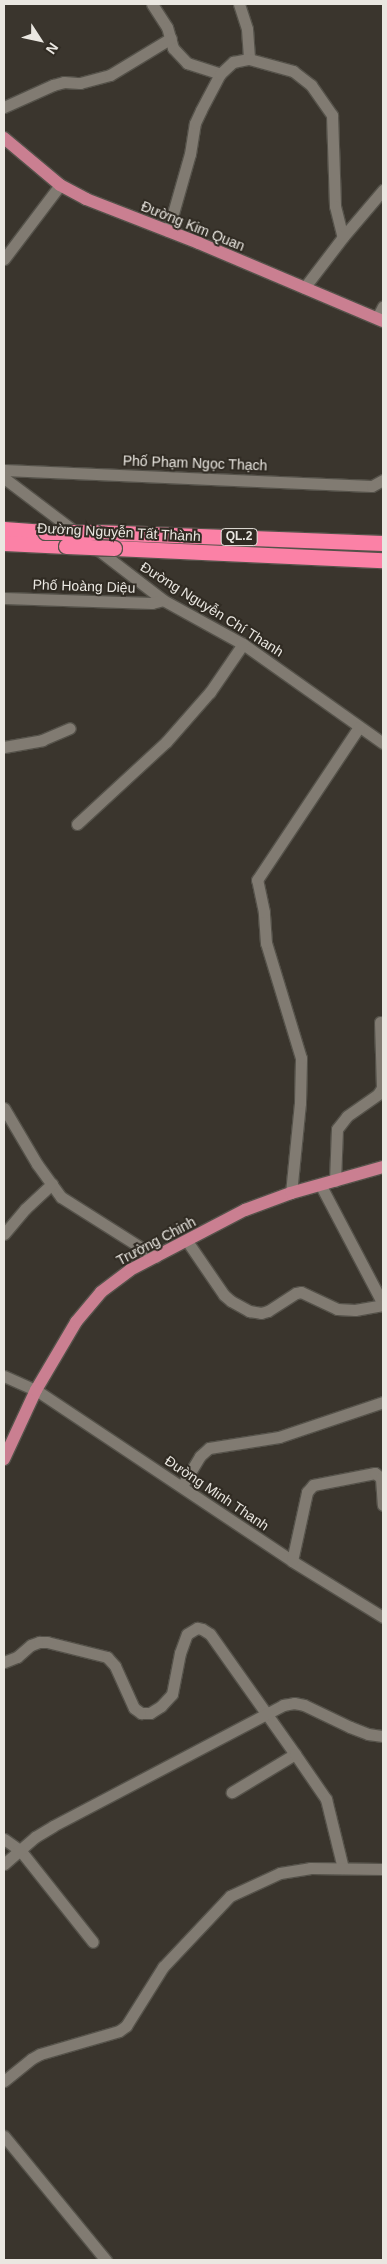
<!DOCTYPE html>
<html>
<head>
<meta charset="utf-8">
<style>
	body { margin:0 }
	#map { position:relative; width:387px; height:2264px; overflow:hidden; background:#3a352d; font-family:Helvetica,sans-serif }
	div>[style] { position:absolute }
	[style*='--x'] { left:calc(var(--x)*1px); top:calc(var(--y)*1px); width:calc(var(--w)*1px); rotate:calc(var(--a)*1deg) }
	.roads { filter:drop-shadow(1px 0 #55524a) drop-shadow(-1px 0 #55524a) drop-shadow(0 1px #55524a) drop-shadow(0 -1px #55524a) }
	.minor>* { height:11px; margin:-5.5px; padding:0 5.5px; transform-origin:5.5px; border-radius:5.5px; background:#817b72 }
	.major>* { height:12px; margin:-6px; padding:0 6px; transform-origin:6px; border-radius:6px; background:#ca7f91 }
	.highway>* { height:15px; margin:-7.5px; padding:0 7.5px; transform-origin:7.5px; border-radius:7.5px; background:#fb81a6 }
	.bridges { filter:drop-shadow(1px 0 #55524a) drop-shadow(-1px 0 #55524a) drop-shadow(0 1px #55524a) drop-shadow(0 -1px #55524a) }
	.highway-bridge>* { height:15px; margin:-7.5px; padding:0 7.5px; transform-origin:7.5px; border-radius:7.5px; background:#fb81a6 }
	span { translate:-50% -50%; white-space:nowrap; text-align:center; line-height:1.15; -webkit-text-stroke:4px #302b23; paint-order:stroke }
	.shield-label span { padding:1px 4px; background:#302b23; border:1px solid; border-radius:4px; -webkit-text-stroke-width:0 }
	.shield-label { font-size:12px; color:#eae7e1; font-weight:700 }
	.street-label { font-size:14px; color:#eae7e1 }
	.frame { position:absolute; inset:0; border:5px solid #eae7e1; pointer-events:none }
	.north { position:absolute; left:15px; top:15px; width:50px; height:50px; -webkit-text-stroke:4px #302b23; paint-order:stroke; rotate:125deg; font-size:14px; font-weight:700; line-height:20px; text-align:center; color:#eae7e1 }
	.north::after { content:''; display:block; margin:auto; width:18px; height:22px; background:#eae7e1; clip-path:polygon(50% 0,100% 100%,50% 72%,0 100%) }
</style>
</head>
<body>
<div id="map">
	<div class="roads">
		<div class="minor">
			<div style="--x:152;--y:4;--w:27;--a:57"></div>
			<div style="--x:167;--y:27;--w:22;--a:74"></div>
			<div style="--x:173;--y:48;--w:21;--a:47"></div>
			<div style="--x:187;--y:63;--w:35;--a:18"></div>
			<div style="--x:239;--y:4;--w:26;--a:72"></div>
			<div style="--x:247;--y:29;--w:30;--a:86"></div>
			<div style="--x:4;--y:107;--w:54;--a:-24.2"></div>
			<div style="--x:53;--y:85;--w:11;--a:-15"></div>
			<div style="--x:64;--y:82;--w:16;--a:4"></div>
			<div style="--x:80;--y:83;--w:31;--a:-15"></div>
			<div style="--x:110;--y:75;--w:71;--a:-31.2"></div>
			<div style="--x:168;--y:231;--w:80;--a:-74.1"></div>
			<div style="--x:190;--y:154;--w:31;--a:-81"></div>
			<div style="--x:195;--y:123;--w:14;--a:-65"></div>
			<div style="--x:201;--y:110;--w:41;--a:-62.2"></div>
			<div style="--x:220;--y:74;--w:18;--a:-43"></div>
			<div style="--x:233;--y:62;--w:16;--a:-11"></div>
			<div style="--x:249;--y:59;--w:46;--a:15.3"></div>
			<div style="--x:293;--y:71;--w:23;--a:38"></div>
			<div style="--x:311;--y:85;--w:37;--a:55"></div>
			<div style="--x:332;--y:115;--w:91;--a:88.1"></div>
			<div style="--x:335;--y:206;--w:32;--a:76"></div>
			<div style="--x:4;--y:259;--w:93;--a:-52.9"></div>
			<div style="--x:304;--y:288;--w:64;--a:-52.6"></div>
			<div style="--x:343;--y:237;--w:62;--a:-49.6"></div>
			<div style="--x:377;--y:318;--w:13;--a:-63"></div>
			<div style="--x:4;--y:470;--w:368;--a:2.5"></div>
			<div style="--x:372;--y:486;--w:13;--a:-29"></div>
			<div style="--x:4;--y:478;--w:93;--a:37.1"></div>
			<div style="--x:93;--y:546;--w:88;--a:37.6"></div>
			<div style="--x:163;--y:600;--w:91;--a:28.8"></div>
			<div style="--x:243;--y:644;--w:171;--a:35.3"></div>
			<div style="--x:4;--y:598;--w:148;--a:1.9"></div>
			<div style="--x:152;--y:603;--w:11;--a:-15"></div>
			<div style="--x:4;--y:747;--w:39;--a:-10"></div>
			<div style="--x:42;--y:740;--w:30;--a:-23"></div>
			<div style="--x:77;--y:824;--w:121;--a:-42.7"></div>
			<div style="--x:166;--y:742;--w:67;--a:-48.7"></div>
			<div style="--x:210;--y:692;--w:58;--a:-55.5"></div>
			<div style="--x:4;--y:1108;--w:65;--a:59.5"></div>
			<div style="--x:37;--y:1164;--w:41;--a:54"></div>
			<div style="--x:61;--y:1197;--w:112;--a:32.3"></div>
			<div style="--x:335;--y:1181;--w:52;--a:-87.8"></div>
			<div style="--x:337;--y:1129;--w:16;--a:-52"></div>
			<div style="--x:347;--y:1116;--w:38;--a:-35"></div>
			<div style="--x:378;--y:1094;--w:7;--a:-56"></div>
			<div style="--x:382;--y:1088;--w:66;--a:-91.7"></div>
			<div style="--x:320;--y:1184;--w:136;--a:62.3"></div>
			<div style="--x:291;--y:1193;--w:90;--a:-84.3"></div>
			<div style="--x:300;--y:1103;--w:45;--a:-88.7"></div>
			<div style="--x:301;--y:1058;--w:120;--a:-106.9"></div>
			<div style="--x:266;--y:943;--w:31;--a:-94"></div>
			<div style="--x:264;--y:912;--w:33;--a:-102"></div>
			<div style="--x:257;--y:880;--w:184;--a:-56.3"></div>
			<div style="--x:4;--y:1234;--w:33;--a:-50"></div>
			<div style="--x:25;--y:1209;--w:37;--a:-43"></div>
			<div style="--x:187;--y:1241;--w:65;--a:55.6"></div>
			<div style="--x:224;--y:1295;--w:9;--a:41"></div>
			<div style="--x:231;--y:1301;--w:21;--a:29"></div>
			<div style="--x:249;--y:1311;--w:12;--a:9"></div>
			<div style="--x:261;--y:1313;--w:7;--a:-16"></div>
			<div style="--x:268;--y:1311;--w:33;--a:-33"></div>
			<div style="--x:296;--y:1293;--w:5;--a:-11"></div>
			<div style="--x:301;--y:1292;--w:40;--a:25"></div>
			<div style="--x:337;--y:1309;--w:18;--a:3"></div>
			<div style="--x:355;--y:1310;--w:28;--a:-10"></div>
			<div style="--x:4;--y:1376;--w:35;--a:24"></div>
			<div style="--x:36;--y:1390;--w:308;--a:33.7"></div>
			<div style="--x:292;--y:1561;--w:107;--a:31.6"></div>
			<div style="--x:182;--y:1486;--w:35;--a:-59"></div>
			<div style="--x:200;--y:1456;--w:12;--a:-42"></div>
			<div style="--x:209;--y:1448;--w:71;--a:-8.9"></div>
			<div style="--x:279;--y:1437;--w:110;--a:-18.6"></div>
			<div style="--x:292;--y:1561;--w:71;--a:-77.7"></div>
			<div style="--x:307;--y:1492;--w:9;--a:-49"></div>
			<div style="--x:313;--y:1485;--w:63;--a:-11"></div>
			<div style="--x:375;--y:1473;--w:8;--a:40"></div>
			<div style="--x:381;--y:1478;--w:27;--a:86"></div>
			<div style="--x:4;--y:1662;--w:14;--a:-21"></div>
			<div style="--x:17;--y:1657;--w:18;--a:-41"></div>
			<div style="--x:31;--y:1645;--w:9;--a:-21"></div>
			<div style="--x:39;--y:1642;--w:8;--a:0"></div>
			<div style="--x:47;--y:1642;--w:62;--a:14"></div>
			<div style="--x:107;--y:1657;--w:12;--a:48"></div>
			<div style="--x:115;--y:1666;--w:46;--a:65.7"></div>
			<div style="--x:134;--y:1708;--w:9;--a:36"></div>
			<div style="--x:141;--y:1713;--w:9;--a:0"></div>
			<div style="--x:150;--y:1713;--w:13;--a:-32"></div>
			<div style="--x:161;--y:1706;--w:16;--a:-47"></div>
			<div style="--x:172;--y:1694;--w:42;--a:-79"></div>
			<div style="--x:180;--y:1653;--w:20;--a:-70"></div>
			<div style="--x:187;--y:1634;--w:12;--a:-31"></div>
			<div style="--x:197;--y:1628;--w:5;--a:11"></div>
			<div style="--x:202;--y:1629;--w:9;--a:32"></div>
			<div style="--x:210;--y:1634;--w:147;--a:54.7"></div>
			<div style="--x:295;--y:1754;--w:74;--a:148.9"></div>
			<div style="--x:295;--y:1754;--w:55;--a:55.4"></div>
			<div style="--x:326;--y:1799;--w:71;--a:76.2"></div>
			<div style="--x:4;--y:1839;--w:19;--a:35"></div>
			<div style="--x:20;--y:1850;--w:117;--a:51.6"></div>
			<div style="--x:4;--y:1864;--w:41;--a:-41.1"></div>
			<div style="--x:35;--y:1837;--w:21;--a:-31"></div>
			<div style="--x:53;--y:1826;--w:260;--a:-27.7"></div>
			<div style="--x:283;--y:1705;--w:11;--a:-10"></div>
			<div style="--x:294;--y:1703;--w:10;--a:11"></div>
			<div style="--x:304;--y:1705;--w:51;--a:25.6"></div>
			<div style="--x:350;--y:1727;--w:19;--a:21"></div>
			<div style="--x:368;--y:1734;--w:15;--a:8"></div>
			<div style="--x:4;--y:2081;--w:35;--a:-39"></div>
			<div style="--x:31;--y:2059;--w:10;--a:-29"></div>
			<div style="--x:40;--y:2054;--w:82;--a:-16.2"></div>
			<div style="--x:119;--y:2031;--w:9;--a:-36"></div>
			<div style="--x:126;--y:2026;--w:70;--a:-57.9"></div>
			<div style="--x:163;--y:1967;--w:98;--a:-46.7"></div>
			<div style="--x:230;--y:1896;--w:55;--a:-24.7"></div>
			<div style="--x:280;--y:1873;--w:30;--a:-9"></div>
			<div style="--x:310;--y:1868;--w:73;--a:0.8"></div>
			<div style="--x:4;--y:2136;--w:161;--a:50.6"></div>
		</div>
		<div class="major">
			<div style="--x:4;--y:138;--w:73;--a:40"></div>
			<div style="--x:60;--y:185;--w:30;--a:28"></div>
			<div style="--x:86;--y:199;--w:121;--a:21.3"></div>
			<div style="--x:199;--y:243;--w:200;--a:23"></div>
			<div style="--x:4;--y:1459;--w:76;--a:-65.1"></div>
			<div style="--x:36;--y:1390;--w:79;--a:-59.5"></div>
			<div style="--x:76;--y:1322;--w:39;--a:-50"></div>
			<div style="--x:101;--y:1292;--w:36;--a:-37"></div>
			<div style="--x:130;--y:1270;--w:130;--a:-27.6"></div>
			<div style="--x:245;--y:1210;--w:49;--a:-20.3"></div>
			<div style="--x:291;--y:1193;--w:96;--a:-15.8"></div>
		</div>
		<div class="highway">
			<div style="--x:4;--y:529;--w:41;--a:4.2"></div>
			<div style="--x:95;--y:532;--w:288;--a:2.2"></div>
			<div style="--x:4;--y:543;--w:62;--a:2.8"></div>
			<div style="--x:114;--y:548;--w:269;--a:2.6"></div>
		</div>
	</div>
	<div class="bridges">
		<div class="highway-bridge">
			<div style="--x:45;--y:532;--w:50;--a:0"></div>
			<div style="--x:66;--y:546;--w:48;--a:2.4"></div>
		</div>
	</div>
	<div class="shield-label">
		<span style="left:239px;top:537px">QL.2</span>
	</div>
	<div class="street-label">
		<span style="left:193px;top:226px;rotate:22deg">Đường Kim Quan</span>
		<span style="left:195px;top:463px;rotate:2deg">Phố Phạm Ngọc Thạch</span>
		<span style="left:119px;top:532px;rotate:3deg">Đường Nguyễn Tất Thành</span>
		<span style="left:84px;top:586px;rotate:2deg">Phố Hoàng Diệu</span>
		<span style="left:212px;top:609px;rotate:32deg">Đường Nguyễn Chí Thanh</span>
		<span style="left:156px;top:1241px;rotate:-28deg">Trường Chinh</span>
		<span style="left:217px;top:1493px;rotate:34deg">Đường Minh Thanh</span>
	</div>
	<div class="frame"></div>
	<div class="north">N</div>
</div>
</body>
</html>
